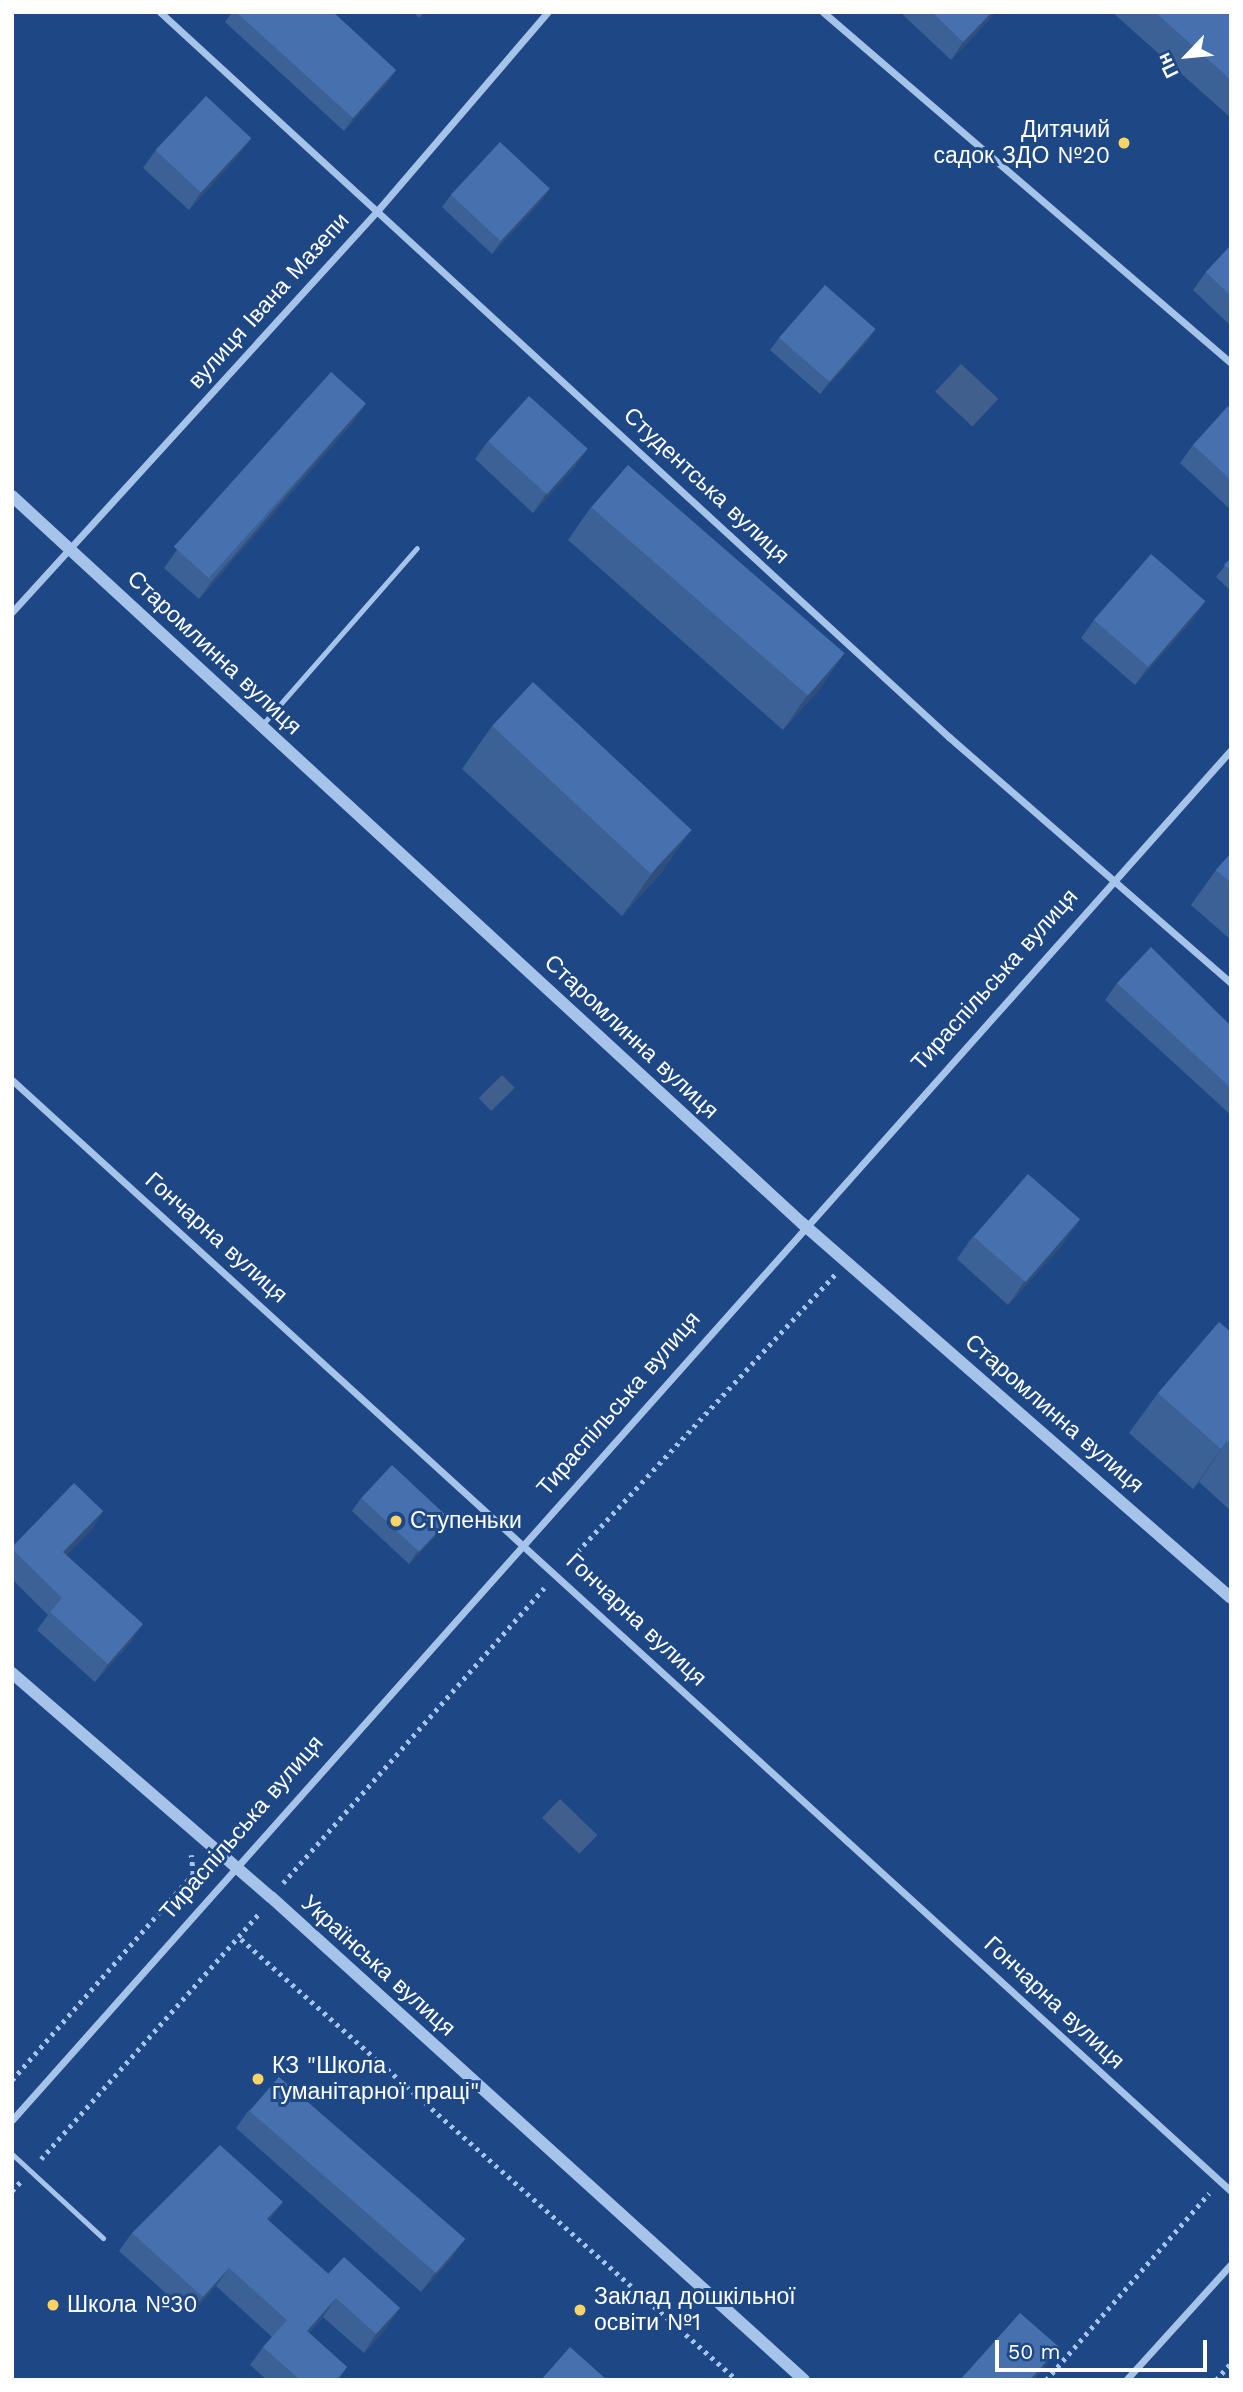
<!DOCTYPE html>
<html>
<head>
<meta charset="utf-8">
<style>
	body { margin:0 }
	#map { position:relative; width:1243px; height:2392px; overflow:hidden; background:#1e4885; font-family:"Work Sans",sans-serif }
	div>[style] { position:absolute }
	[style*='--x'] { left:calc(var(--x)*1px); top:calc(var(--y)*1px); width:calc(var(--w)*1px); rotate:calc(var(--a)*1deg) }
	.water>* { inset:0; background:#405f8c; transform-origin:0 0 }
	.path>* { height:4.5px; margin-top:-2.25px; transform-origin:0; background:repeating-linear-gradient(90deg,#a6c3ea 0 3.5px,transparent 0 8.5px) }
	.service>* { height:5px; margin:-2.5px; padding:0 2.5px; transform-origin:2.5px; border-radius:2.5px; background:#a6c3ea }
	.minor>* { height:7px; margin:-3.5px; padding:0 3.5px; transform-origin:3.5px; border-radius:3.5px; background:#a6c3ea }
	.tertiary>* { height:12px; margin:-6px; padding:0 6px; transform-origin:6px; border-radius:6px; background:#a6c3ea }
	.wall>* { inset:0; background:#3c6196 }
	.shaded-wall>* { inset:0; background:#314f7a }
	.building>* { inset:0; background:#4671ae; transform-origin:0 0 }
	.dots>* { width:19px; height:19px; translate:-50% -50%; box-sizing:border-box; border:4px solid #1e4885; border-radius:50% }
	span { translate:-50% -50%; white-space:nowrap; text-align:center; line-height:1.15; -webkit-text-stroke:6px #1e4885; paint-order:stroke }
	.poi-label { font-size:23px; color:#fff }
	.right { translate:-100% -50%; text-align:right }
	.left { translate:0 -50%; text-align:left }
	.street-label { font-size:23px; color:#fff }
	.frame { position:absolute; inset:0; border:14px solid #fff; pointer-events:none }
	.north { position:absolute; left:1152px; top:21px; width:70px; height:70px; -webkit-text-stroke:5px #1e4885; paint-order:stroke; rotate:244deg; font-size:19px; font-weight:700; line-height:28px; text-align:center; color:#fff }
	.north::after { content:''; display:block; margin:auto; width:24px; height:32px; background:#fff; clip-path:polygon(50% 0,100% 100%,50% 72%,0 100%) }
	.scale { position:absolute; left:995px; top:2340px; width:212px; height:32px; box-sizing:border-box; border:4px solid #fff; border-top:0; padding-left:9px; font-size:21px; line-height:24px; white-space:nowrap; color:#fff; -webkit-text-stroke:5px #1e4885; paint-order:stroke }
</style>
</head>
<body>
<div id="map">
	<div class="water">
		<div style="left:961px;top:364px;width:51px;height:38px;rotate:43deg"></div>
		<div style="left:502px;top:1075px;width:18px;height:33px;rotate:45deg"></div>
		<div style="left:560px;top:1799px;width:52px;height:26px;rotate:44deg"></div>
	</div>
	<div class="path">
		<div style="--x:566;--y:1564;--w:395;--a:-47.1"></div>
		<div style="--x:283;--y:1883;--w:394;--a:-48.5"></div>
		<div style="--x:241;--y:1939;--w:664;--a:41.64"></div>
		<div style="--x:12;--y:2080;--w:274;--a:-48.7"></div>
		<div style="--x:193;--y:1874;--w:19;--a:-96"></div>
		<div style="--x:41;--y:2159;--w:330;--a:-48.4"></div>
		<div style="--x:12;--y:2191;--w:13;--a:-48"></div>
		<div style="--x:1046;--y:2380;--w:248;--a:-48.9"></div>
		<div style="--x:1216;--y:2380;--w:23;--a:-49"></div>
	</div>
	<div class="service">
		<div style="--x:262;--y:725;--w:235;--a:-48.8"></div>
		<div style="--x:12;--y:2154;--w:124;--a:42.7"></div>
	</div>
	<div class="minor">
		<div style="--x:160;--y:12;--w:1072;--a:42.58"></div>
		<div style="--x:949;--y:737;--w:374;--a:41.1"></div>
		<div style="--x:823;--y:12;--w:538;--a:40.71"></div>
		<div style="--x:12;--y:612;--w:544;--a:-47.68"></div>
		<div style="--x:378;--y:210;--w:261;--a:-49.4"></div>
		<div style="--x:12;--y:1080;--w:1649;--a:42.35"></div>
		<div style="--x:12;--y:2120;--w:1834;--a:-48.34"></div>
		<div style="--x:1126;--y:2380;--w:156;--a:-47.8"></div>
	</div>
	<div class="tertiary">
		<div style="--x:12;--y:496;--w:1075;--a:42.63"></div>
		<div style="--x:803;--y:1224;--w:568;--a:41.15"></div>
		<div style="--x:12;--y:1673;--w:342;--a:40.9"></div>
		<div style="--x:271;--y:1897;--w:719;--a:42.18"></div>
	</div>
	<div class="wall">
		<div style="clip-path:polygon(232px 12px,333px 12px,396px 70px,388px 82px,344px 131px,225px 22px)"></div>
		<div style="clip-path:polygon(413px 12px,425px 12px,419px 18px)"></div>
		<div style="clip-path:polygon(900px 12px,995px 12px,988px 21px,951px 60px)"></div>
		<div style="clip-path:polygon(1112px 12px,1231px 12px,1231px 118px)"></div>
		<div style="clip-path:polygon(251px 138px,238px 156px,189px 210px,143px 168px,156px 150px)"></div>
		<div style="clip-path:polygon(550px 188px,542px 200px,492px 254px,442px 207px,451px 195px)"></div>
		<div style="clip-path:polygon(1231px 245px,1231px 326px,1193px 290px,1206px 272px)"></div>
		<div style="clip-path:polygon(875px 329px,867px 342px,820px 394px,770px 350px,779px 338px)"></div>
		<div style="clip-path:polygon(366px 403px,354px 421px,199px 599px,164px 568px,177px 550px)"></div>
		<div style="clip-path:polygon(1231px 409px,1231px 510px,1180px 463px,1193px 445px)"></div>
		<div style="clip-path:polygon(488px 441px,587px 449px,575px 467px,533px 513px,475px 459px)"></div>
		<div style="clip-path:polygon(591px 507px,843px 655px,820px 688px,783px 730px,568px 540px)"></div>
		<div style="clip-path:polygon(1231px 558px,1231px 591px,1216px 577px)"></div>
		<div style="clip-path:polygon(1205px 601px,1193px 619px,1135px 685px,1081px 638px,1094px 620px)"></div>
		<div style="clip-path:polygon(492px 726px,662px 872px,622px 916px,462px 769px)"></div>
		<div style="clip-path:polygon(1231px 853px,1231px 940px,1191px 905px,1216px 870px)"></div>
		<div style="clip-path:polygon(1117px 983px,1231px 1026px,1231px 1115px,1105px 1000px)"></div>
		<div style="clip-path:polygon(973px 1236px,1063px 1244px,1008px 1305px,957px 1259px)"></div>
		<div style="clip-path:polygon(1231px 1332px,1231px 1511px,1199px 1482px,1193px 1489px,1129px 1433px,1158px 1393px)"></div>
		<div style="clip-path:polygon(361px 1498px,449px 1519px,440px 1531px,409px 1564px,352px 1511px)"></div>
		<div style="clip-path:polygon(103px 1511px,91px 1530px,66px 1555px,131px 1642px,95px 1682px,37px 1630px,48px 1615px,12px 1579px,12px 1547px)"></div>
		<div style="clip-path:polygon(249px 2110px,451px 2259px,421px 2292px,236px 2128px)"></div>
		<div style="clip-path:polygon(269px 2221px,388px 2326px,364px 2353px,323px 2317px,309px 2333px,347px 2367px,338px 2380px,267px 2380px,250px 2365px,263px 2347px,272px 2337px,216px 2286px,190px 2315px,119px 2251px,132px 2233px)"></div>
	</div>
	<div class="shaded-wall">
		<div style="clip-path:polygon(992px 12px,995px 12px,988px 21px,951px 60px,963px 42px)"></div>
		<div style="clip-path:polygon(396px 70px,388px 82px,344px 131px,353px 118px)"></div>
		<div style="clip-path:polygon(251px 138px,238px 156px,189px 210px,201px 192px)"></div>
		<div style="clip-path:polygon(550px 188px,542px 200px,492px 254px,501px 241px)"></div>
		<div style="clip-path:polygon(875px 329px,867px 342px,820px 394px,829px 382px)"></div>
		<div style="clip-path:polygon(366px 403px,354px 421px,199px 599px,212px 581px)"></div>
		<div style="clip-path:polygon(587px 449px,575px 467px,533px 513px,546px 494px)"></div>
		<div style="clip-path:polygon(1205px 601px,1193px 619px,1135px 685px,1148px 667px)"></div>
		<div style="clip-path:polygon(843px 655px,820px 688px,783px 730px,806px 697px)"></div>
		<div style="clip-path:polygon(692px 829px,662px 872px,622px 916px,652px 873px)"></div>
		<div style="clip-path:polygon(1080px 1220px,1063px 1244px,1008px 1305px,1024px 1282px)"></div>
		<div style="clip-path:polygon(1227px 1441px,1199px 1482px,1193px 1489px,1221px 1449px)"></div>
		<div style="clip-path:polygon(103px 1511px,91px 1530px,51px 1571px,63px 1552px)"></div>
		<div style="clip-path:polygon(449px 1519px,440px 1531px,409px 1564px,417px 1552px)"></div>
		<div style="clip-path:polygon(143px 1624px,131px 1642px,95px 1682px,108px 1664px)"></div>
		<div style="clip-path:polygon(283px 2202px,270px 2220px,254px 2237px,267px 2219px)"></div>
		<div style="clip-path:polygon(464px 2240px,451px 2259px,421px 2292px,434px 2274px)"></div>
		<div style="clip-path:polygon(229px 2268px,216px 2286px,190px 2315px,203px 2297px)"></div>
		<div style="clip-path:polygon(336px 2298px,323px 2317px,294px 2349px,307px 2331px)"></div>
		<div style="clip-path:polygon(400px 2308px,388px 2326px,364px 2353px,376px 2334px)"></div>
		<div style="clip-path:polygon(1059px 2347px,1042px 2371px,1034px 2380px,1030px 2380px)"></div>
	</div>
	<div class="building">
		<div style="clip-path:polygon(236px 12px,333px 12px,396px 70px,353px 118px)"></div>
		<div style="clip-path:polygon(932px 12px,992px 12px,963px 42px)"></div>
		<div style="clip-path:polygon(1155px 12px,1231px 12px,1231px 80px)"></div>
		<div style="left:206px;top:96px;width:62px;height:74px;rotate:43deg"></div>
		<div style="left:500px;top:142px;width:68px;height:72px;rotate:43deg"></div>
		<div style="clip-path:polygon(1231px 245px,1231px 296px,1206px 272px)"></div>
		<div style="left:825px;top:285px;width:67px;height:70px;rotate:41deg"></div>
		<div style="left:331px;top:372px;width:47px;height:235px;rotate:42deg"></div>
		<div style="left:529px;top:396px;width:79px;height:61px;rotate:42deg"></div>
		<div style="clip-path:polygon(1228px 406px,1231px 409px,1231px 480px,1193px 445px)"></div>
		<div style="left:628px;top:465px;width:287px;height:56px;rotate:41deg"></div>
		<div style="left:1151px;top:554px;width:72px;height:87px;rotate:41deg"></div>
		<div style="clip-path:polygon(1231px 558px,1231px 571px,1224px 565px)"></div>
		<div style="left:533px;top:682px;width:217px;height:60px;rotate:43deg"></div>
		<div style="clip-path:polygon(1231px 853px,1231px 883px,1216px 870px)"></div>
		<div style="clip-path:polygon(1151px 947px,1231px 1026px,1231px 1088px,1117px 983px)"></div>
		<div style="left:1028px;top:1174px;width:69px;height:83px;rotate:41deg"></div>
		<div style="clip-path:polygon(1219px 1322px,1231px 1332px,1231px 1445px,1227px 1441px,1221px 1449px,1158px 1393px)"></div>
		<div style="left:392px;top:1465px;width:79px;height:45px;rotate:43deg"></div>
		<div style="clip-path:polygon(74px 1483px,103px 1511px,63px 1552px,143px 1624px,108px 1664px,50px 1612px,62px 1598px,12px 1549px,12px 1547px)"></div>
		<div style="left:279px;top:2077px;width:247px;height:45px;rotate:41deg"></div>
		<div style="clip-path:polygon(220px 2145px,283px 2202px,267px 2219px,328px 2274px,344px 2257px,400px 2308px,376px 2334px,336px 2298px,307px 2331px,347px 2367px,336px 2380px,300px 2380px,263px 2347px,287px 2320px,229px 2268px,203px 2297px,132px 2233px)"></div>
		<div style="clip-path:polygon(1020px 2313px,1059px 2347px,1030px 2380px,960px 2380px)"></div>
		<div style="clip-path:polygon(570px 2347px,607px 2380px,541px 2380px)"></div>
	</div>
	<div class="dots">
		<div style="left:1124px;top:143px;background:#f9d365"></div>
		<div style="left:396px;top:1521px;background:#f9d365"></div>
		<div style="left:258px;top:2079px;background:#f9d365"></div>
		<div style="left:53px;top:2305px;background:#f9d365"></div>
		<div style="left:580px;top:2310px;background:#f9d365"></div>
	</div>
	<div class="poi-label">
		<span class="right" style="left:1110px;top:143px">Дитячий<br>садок ЗДО №20</span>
		<span class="left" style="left:410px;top:1521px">Ступеньки</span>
		<span class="left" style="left:272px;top:2079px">КЗ "Школа<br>гуманітарної праці"</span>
		<span class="left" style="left:594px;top:2310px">Заклад дошкільної<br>освіти №1</span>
		<span class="left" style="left:67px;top:2305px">Школа №30</span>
	</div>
	<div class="street-label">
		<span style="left:269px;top:301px;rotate:-48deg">вулиця Івана Мазепи</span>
		<span style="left:706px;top:486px;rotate:43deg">Студентська вулиця</span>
		<span style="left:214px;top:653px;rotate:43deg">Старомлинна вулиця</span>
		<span style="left:995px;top:980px;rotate:-48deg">Тираспільська вулиця</span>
		<span style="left:631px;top:1037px;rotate:43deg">Старомлинна вулиця</span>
		<span style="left:216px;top:1238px;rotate:42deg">Гончарна вулиця</span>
		<span style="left:619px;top:1404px;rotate:-49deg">Тираспільська вулиця</span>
		<span style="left:1054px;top:1414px;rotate:41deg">Старомлинна вулиця</span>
		<span style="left:636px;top:1620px;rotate:43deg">Гончарна вулиця</span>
		<span style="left:242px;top:1828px;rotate:-49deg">Тираспільська вулиця</span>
		<span style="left:378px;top:1966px;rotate:42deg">Українська вулиця</span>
		<span style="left:1054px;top:2003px;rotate:43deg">Гончарна вулиця</span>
	</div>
	<div class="frame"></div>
	<div class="north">Пн</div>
	<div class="scale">50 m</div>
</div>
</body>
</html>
